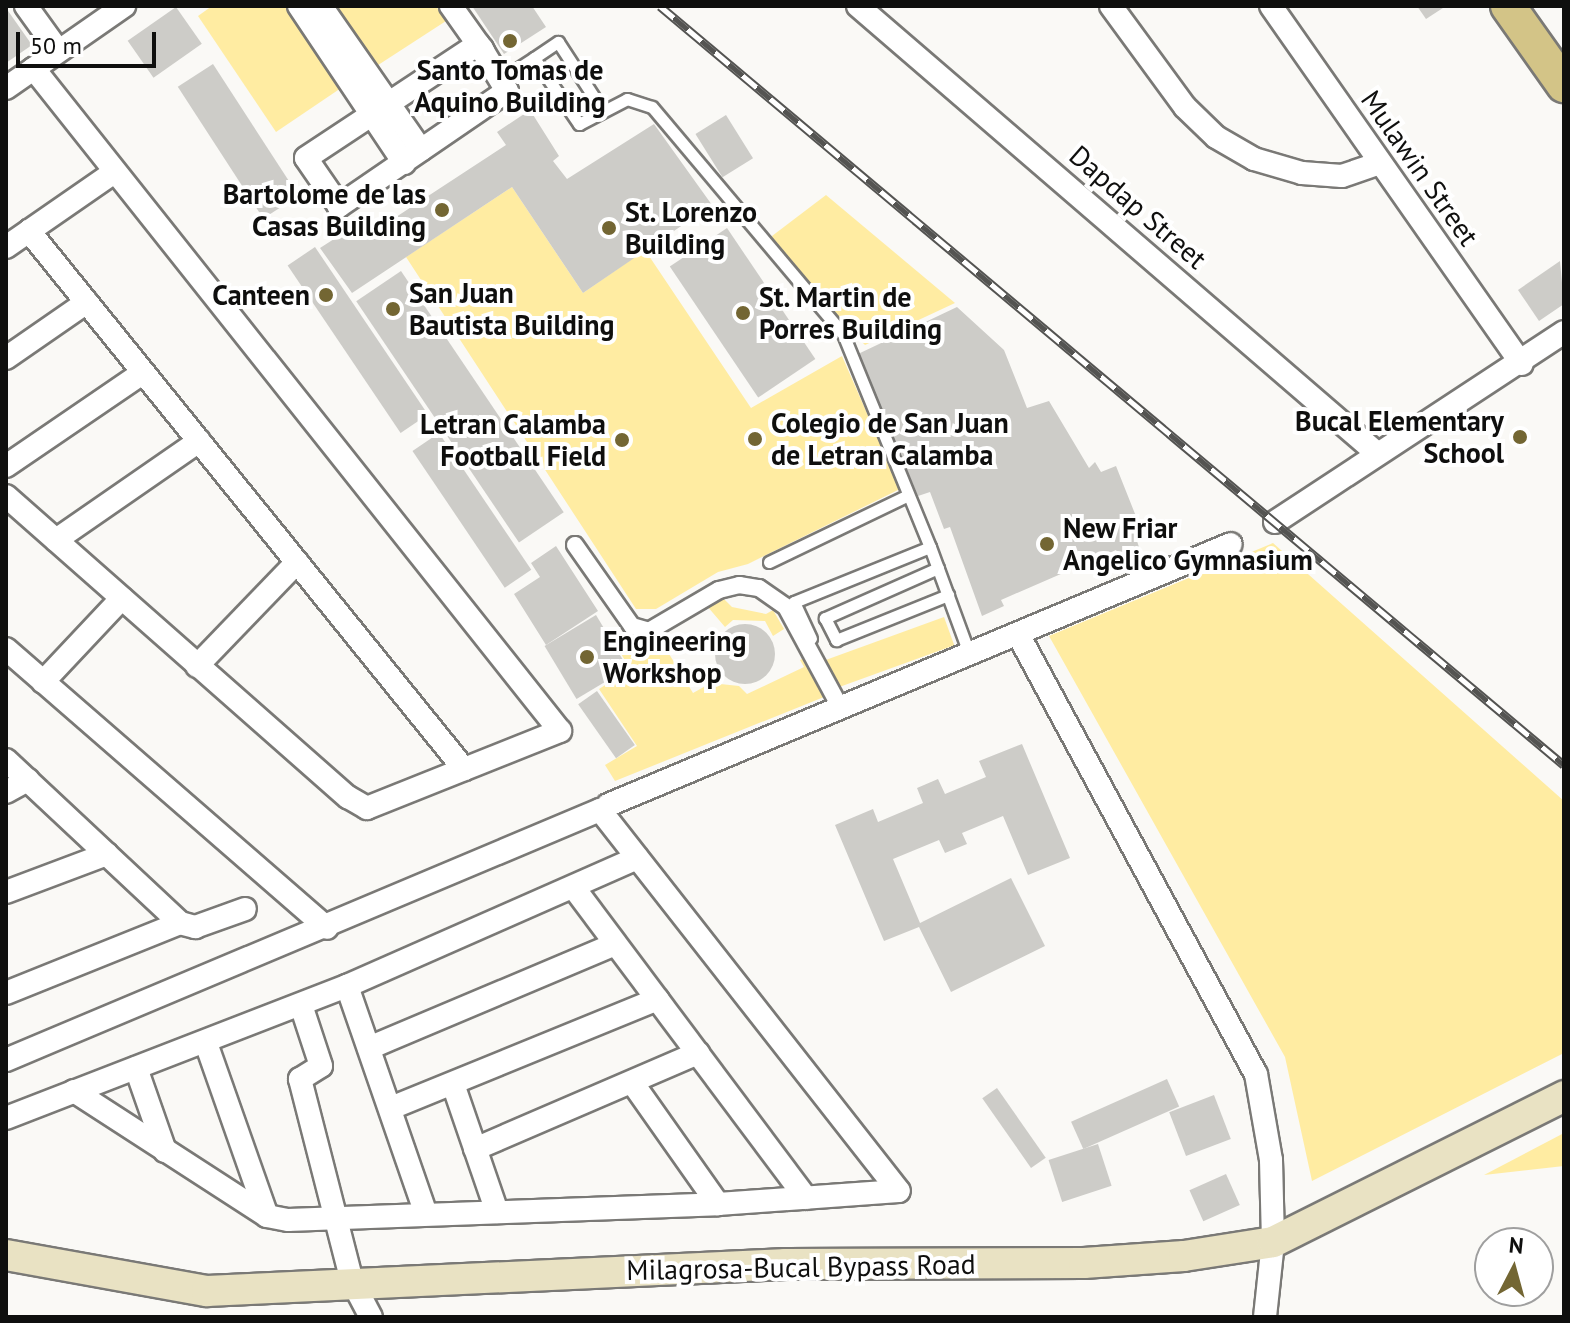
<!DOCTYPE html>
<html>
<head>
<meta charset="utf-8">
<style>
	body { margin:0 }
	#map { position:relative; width:1570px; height:1323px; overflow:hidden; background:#faf9f6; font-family:"PT Sans",sans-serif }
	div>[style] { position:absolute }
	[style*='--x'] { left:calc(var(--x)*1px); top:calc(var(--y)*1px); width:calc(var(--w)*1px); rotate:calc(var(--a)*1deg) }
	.green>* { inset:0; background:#ffeca2; transform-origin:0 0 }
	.building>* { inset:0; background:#cdccc8; transform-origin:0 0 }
	.round { border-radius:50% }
	.roads { filter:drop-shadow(2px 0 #7a7976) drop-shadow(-2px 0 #7a7976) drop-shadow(0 2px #7a7976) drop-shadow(0 -2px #7a7976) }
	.service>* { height:11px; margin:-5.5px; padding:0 5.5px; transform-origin:5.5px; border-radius:5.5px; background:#fff }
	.pedestrian>* { height:16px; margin:-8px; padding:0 8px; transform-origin:8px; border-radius:8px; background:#fff }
	.minor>* { height:22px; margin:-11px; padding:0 11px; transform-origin:11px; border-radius:11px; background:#fff }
	.secondary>* { height:30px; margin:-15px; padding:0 15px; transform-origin:15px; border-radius:15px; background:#e9e2c3 }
	.primary>* { height:34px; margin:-17px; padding:0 17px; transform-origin:17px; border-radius:17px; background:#d3c487 }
	.rail>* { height:9px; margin-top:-4.5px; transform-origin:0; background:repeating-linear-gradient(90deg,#fff 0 18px,#545452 0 36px); box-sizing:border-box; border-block:2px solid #545452 }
	.dots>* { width:22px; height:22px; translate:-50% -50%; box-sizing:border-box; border:4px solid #fff; border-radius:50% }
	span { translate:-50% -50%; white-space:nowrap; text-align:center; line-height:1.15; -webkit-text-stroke:8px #fff; paint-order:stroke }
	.poi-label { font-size:28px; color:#0f0f0e; font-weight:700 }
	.right { translate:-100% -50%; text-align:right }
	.left { translate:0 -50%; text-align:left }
	.street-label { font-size:28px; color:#0f0f0e }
	.frame { position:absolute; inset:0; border:8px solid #0f0f0e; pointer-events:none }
	.north { position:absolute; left:1474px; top:1227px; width:80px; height:80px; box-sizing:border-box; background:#fff; border:2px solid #9f9f9f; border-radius:50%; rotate:6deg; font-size:22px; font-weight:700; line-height:32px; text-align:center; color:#0f0f0e }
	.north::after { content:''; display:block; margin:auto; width:28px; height:36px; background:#736633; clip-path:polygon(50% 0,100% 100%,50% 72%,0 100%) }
	.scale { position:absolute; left:16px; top:32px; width:140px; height:36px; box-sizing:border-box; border:4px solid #0f0f0e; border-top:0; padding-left:10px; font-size:24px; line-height:28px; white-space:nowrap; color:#0f0f0e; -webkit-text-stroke:6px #fff; paint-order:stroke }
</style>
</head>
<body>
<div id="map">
	<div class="green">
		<div style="clip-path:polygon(212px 6px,295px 6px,347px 84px,276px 132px,198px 16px)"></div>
		<div style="clip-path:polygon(331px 6px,436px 6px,446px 21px,372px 69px)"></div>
		<div style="clip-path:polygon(512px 187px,583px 293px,645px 250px,751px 408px,842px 356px,900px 489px,748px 564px,718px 572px,656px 609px,636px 609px,406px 257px)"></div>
		<div style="clip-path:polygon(826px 195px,955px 303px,865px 345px,775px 254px,772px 236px)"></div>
		<div style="clip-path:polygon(1273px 543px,1564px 801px,1564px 1053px,1312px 1181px,1285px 1057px,1049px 636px)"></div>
		<div style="clip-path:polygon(721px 596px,732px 607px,766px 614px,773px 610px,784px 629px,773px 636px,765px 621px,733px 620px,725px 627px,707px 606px)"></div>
		<div style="left:944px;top:617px;width:30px;height:131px;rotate:70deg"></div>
		<div style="clip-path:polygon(655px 631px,693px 693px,711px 683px,739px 686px,747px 694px,804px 667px,800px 660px,810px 655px,829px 695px,615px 781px,605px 765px,637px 746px,599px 689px,630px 669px,620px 652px)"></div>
		<div style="clip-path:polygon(1564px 1133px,1564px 1166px,1484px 1175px)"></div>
	</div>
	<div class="building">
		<div style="clip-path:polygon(472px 6px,532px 6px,546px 27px,504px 54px)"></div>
		<div style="clip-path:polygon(1417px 6px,1446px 6px,1426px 19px)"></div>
		<div style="left:176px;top:7px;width:45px;height:59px;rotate:55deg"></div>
		<div style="clip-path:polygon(6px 8px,32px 45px,6px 63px)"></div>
		<div style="left:213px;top:64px;width:157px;height:42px;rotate:57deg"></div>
		<div style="clip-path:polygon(530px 110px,559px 156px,553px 161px,567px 179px,654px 124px,712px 205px,583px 293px,512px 187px,352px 293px,320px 248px,359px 223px,367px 236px,506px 145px,497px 132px)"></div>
		<div style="left:726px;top:115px;width:51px;height:36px;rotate:58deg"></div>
		<div style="left:727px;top:228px;width:158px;height:69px;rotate:56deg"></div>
		<div style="left:315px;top:247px;width:202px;height:33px;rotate:56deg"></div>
		<div style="clip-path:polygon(1560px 261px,1564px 304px,1539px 321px,1518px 290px)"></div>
		<div style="left:401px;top:271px;width:291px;height:54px;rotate:56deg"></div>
		<div style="clip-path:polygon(957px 307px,1004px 350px,1027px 408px,1049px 401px,1089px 468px,1095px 462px,1101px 472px,1116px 466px,1143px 534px,1136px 538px,1141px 553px,1122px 561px,1116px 550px,1001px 600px,1004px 606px,982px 616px,950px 527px,944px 529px,930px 492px,918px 496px,858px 354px)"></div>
		<div style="left:439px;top:433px;width:165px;height:32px;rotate:56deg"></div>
		<div style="clip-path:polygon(556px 546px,598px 611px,546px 645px,514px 594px,540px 577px,531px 563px)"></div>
		<div style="left:596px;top:615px;width:62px;height:60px;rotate:59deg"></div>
		<div class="round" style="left:715px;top:624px;width:60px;height:60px"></div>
		<div style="left:597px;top:691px;width:66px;height:23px;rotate:55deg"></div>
		<div style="clip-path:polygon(1022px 744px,1070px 858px,1028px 875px,1003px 816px,962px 833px,967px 844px,945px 853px,939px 840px,893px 859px,920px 923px,1011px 878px,1045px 946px,951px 992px,919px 927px,884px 941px,835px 825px,873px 809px,878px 822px,923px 803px,917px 788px,938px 779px,945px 794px,986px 777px,979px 761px)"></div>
		<div style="left:1167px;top:1079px;width:30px;height:105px;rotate:66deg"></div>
		<div style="left:997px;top:1088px;width:85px;height:18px;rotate:55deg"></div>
		<div style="left:1214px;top:1095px;width:47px;height:48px;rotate:69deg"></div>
		<div style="left:1098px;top:1144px;width:44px;height:52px;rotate:72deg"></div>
		<div style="left:1226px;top:1174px;width:34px;height:40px;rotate:66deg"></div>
	</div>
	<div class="roads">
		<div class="service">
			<div style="--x:534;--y:58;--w:29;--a:-34"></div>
			<div style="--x:558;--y:42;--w:79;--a:56.9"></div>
			<div style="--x:500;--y:80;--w:40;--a:-32.9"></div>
			<div style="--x:534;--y:58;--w:80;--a:55.7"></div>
			<div style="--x:579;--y:124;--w:54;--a:-27.5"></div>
			<div style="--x:627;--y:99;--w:26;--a:18"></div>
			<div style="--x:652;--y:107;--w:297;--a:49.9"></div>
			<div style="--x:843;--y:334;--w:230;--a:67.8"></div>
			<div style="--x:930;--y:547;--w:147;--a:158"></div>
			<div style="--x:794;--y:602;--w:40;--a:65"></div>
			<div style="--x:930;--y:547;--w:113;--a:69.8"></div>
			<div style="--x:769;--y:562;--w:154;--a:-25.7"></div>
			<div style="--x:938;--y:568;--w:124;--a:156.1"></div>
			<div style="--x:825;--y:618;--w:25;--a:63"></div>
			<div style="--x:836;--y:640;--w:121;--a:-21.9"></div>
		</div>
		<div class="pedestrian">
			<div style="--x:575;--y:545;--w:99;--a:54.9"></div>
			<div style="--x:632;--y:626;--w:18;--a:16"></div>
			<div style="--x:649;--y:631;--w:81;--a:-30.4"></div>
			<div style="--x:719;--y:590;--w:21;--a:-14"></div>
			<div style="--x:739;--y:585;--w:20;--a:9"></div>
			<div style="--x:759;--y:588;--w:33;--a:35"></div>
			<div style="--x:786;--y:607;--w:111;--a:61.6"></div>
		</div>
		<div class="minor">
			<div style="--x:26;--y:6;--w:53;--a:54.2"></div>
			<div style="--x:299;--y:6;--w:189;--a:56.2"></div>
			<div style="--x:321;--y:6;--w:175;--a:55.2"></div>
			<div style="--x:451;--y:6;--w:47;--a:54.6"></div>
			<div style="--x:478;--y:44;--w:6;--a:51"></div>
			<div style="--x:482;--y:49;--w:4;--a:63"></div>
			<div style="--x:484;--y:53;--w:44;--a:58.8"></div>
			<div style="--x:507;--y:91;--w:204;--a:145.6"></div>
			<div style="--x:339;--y:206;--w:58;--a:-124.5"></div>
			<div style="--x:306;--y:158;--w:206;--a:-33.5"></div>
			<div style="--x:858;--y:6;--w:686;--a:40.75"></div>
			<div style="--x:1111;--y:6;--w:125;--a:53.8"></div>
			<div style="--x:1185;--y:107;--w:43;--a:44.1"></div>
			<div style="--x:1216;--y:137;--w:44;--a:30.1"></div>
			<div style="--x:1254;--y:159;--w:50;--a:16.3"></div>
			<div style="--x:1302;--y:173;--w:40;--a:4.3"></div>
			<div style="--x:1342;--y:176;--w:39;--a:-19"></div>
			<div style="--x:1271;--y:6;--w:437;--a:55"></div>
			<div style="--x:6;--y:88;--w:144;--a:-34.8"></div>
			<div style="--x:29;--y:231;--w:692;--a:51.04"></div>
			<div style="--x:6;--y:247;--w:130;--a:-34.7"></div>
			<div style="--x:6;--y:358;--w:98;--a:-34.7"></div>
			<div style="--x:6;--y:466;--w:163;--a:-34.3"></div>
			<div style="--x:6;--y:496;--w:456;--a:41.4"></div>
			<div style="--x:348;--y:797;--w:22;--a:30"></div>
			<div style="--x:367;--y:808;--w:208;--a:-21.8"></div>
			<div style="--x:560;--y:731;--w:846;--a:-128.47"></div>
			<div style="--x:1275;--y:522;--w:346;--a:-33.3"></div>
			<div style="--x:56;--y:540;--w:174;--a:-34.7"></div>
			<div style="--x:1019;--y:636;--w:498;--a:61.6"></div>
			<div style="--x:1256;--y:1074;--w:87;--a:80.1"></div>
			<div style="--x:1271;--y:1160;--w:82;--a:88.6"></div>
			<div style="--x:1273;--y:1242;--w:75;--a:96.1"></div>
			<div style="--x:6;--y:649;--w:425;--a:41"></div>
			<div style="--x:197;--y:666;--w:144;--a:-46.1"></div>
			<div style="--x:43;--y:682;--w:115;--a:-46.8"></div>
			<div style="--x:6;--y:760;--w:238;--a:43.1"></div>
			<div style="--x:180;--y:923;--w:16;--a:15"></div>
			<div style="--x:195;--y:927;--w:53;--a:-19.8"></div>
			<div style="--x:6;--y:792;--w:25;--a:-29"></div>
			<div style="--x:608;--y:805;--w:675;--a:-22.73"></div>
			<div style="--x:574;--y:888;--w:387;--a:53.2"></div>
			<div style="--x:6;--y:892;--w:108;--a:-20.6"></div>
			<div style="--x:347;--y:986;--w:241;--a:70.9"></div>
			<div style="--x:6;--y:993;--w:188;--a:-21.9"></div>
			<div style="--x:301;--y:1005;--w:64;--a:71.8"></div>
			<div style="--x:321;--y:1066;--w:25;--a:148"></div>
			<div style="--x:300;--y:1079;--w:209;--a:75.6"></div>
			<div style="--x:352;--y:1281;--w:41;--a:62.2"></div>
			<div style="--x:206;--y:1043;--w:183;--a:70.6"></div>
			<div style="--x:369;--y:1048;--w:267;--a:-22.9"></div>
			<div style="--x:6;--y:1060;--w:644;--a:-22.83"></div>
			<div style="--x:600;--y:810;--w:484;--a:51.9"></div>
			<div style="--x:136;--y:1068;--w:88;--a:70.7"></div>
			<div style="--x:453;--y:1084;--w:135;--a:71"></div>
			<div style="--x:634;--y:1085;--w:146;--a:54.8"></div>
			<div style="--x:74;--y:1091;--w:230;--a:32.9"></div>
			<div style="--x:267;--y:1216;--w:21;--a:11"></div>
			<div style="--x:288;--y:1220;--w:430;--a:-2.1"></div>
			<div style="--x:718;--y:1204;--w:181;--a:-4.1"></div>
			<div style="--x:391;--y:1108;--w:288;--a:-22.2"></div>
			<div style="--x:6;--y:1118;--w:366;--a:-21.2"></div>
			<div style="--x:347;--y:986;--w:317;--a:-23.8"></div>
			<div style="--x:475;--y:1149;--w:243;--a:-23.3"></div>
		</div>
		<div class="secondary">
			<div style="--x:6;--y:1255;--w:204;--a:10.2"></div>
			<div style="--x:207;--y:1291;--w:580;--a:-2.67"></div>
			<div style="--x:786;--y:1264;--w:298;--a:-0.2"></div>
			<div style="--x:1084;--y:1263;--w:100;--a:-4"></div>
			<div style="--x:1184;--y:1256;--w:90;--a:-8.9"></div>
			<div style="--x:1273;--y:1242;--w:326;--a:-26.6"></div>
		</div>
		<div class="primary">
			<div style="--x:1508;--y:6;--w:97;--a:54.7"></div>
		</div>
	</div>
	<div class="rail">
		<div style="--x:660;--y:6;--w:1180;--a:40.02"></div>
	</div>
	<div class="dots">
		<div style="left:510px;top:41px;background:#736633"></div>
		<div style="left:442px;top:210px;background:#736633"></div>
		<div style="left:609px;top:228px;background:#736633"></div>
		<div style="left:326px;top:295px;background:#736633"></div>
		<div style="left:393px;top:309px;background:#736633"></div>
		<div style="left:743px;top:313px;background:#736633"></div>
		<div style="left:1520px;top:437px;background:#736633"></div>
		<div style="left:755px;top:439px;background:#736633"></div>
		<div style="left:622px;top:440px;background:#736633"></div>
		<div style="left:1047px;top:544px;background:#736633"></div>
		<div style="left:587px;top:657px;background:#736633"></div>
	</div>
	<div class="poi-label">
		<span style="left:510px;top:86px">Santo Tomas de<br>Aquino Building</span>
		<span class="right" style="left:426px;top:210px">Bartolome de las<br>Casas Building</span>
		<span class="left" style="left:625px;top:228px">St. Lorenzo<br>Building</span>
		<span class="left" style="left:409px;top:309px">San Juan<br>Bautista Building</span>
		<span class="right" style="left:310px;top:295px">Canteen</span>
		<span class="left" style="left:759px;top:313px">St. Martin de<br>Porres Building</span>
		<span class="right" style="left:1504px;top:437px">Bucal Elementary<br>School</span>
		<span class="left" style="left:771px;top:439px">Colegio de San Juan<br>de Letran Calamba</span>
		<span class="right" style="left:606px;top:440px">Letran Calamba<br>Football Field</span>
		<span class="left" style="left:1063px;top:544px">New Friar<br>Angelico Gymnasium</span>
		<span class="left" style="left:603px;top:657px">Engineering<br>Workshop</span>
	</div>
	<div class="street-label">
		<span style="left:1420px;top:168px;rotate:55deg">Mulawin Street</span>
		<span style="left:1138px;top:207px;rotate:41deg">Dapdap Street</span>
		<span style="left:801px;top:1267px;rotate:-1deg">Milagrosa-Bucal Bypass Road</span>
	</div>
	<div class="frame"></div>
	<div class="north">N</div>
	<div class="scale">50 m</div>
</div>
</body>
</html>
